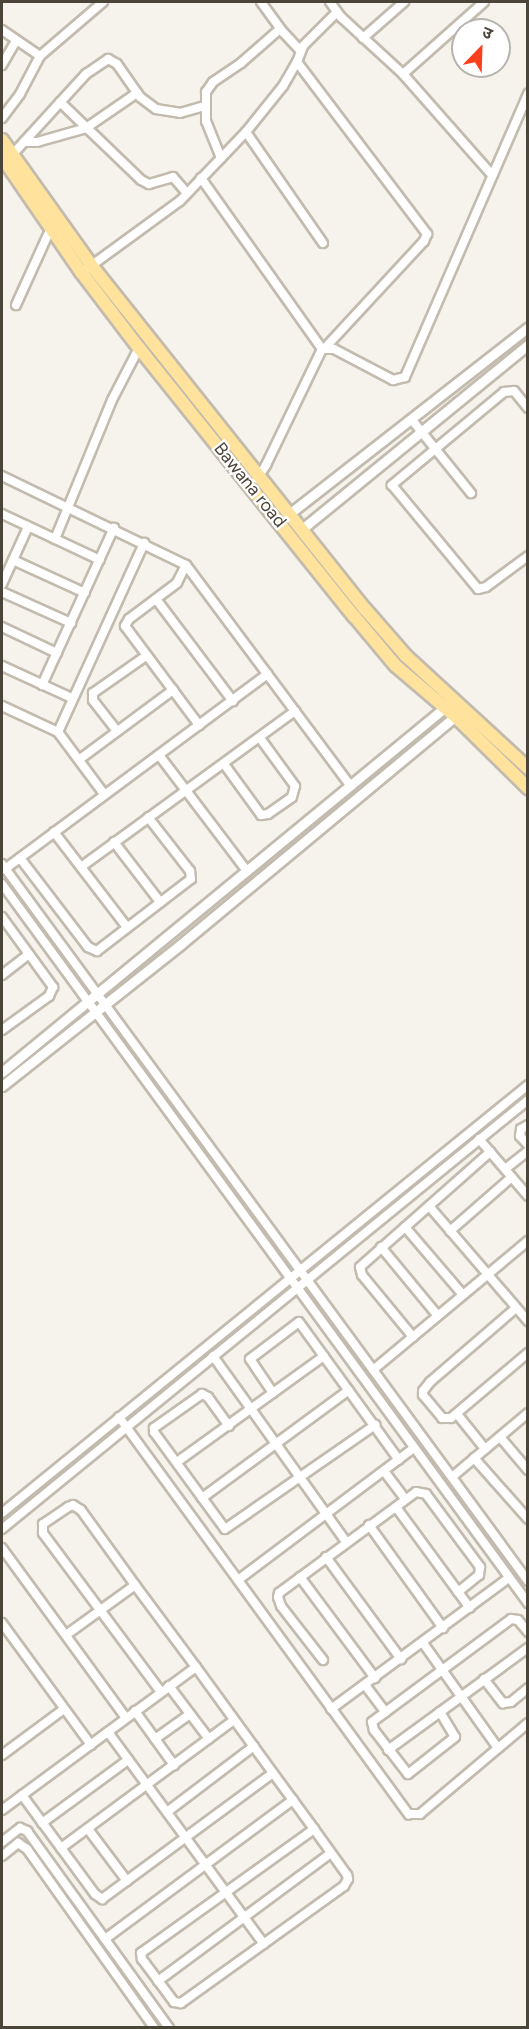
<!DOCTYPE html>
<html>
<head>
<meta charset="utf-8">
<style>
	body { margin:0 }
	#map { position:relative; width:529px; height:2029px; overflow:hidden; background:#f6f3ec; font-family:Figtree,"Noto Sans Devanagari",sans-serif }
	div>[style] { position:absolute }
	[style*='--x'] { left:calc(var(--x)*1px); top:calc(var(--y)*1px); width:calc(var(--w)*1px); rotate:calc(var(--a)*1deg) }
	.roads { filter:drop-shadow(2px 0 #c2bbae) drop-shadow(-2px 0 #c2bbae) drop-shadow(0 2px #c2bbae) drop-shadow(0 -2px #c2bbae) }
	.minor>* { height:8px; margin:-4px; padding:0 4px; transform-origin:4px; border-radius:4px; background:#fff }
	.tertiary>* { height:9px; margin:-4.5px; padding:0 4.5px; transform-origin:4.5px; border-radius:4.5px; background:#fff }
	.primary>* { height:12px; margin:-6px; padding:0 6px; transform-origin:6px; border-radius:6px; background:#ffe39c }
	span { translate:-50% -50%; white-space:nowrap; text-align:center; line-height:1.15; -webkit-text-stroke:4.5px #fff; paint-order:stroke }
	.street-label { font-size:18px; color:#4b4439 }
	.frame { position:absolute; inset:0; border:3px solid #4b4439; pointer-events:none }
	.north { position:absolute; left:451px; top:18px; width:60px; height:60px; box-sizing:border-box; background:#fff; border:2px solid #b7b4b0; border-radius:50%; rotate:23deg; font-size:16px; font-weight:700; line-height:24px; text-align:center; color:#4b4439 }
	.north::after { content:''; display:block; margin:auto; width:21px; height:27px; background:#fc3f1d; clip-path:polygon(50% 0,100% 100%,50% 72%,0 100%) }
</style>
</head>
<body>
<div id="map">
	<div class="roads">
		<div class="minor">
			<div style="--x:261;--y:2;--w:37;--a:54"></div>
			<div style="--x:283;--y:32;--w:26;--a:47"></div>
			<div style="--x:330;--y:2;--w:19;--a:54"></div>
			<div style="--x:341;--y:17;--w:84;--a:42.6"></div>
			<div style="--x:403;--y:74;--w:135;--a:48.6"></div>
			<div style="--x:2;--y:30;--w:46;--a:34.4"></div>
			<div style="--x:363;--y:38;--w:55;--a:-41.3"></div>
			<div style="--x:297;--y:62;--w:216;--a:52.9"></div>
			<div style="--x:427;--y:234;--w:8;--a:113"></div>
			<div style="--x:424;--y:241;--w:144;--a:132.8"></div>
			<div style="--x:2;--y:65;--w:28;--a:-60"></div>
			<div style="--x:403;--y:74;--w:108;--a:-41.6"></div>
			<div style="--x:60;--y:102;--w:112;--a:43.9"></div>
			<div style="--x:141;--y:180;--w:9;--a:27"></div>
			<div style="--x:149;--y:184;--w:25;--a:-16"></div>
			<div style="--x:173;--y:177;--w:21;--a:49"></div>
			<div style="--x:2;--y:118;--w:30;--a:-53"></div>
			<div style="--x:20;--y:94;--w:43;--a:-62.2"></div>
			<div style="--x:40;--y:56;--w:83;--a:-40.6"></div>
			<div style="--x:246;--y:132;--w:135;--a:55.3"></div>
			<div style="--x:24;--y:142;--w:13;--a:0"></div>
			<div style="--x:37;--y:142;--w:51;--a:-15.9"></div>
			<div style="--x:86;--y:128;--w:62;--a:-34.5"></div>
			<div style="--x:12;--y:155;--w:110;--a:-47.6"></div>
			<div style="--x:86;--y:74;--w:27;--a:-34"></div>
			<div style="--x:108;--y:59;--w:10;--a:29"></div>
			<div style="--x:117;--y:64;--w:40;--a:55.1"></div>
			<div style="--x:140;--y:97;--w:20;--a:37"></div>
			<div style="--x:156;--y:109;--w:24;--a:9"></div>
			<div style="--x:180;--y:113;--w:25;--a:-16"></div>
			<div style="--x:221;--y:158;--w:40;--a:-112"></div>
			<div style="--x:206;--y:121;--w:29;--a:-90"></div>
			<div style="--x:206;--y:92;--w:12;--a:-55"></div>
			<div style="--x:213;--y:82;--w:34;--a:-34"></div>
			<div style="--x:241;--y:63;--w:52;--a:-41.1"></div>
			<div style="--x:201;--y:178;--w:209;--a:54.7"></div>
			<div style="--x:88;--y:268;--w:114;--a:-36.1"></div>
			<div style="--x:180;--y:201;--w:95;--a:-46.3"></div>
			<div style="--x:246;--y:132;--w:59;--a:-51.2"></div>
			<div style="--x:283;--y:86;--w:28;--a:-60"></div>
			<div style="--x:297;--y:62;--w:17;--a:-69"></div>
			<div style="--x:303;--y:46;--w:48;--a:-45"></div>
			<div style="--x:16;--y:305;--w:85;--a:-65.6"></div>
			<div style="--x:528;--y:408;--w:22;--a:-129"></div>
			<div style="--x:514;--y:391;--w:10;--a:174"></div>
			<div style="--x:504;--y:392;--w:146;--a:140.3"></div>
			<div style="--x:392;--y:485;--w:135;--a:50.4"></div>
			<div style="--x:478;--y:589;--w:8;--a:-14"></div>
			<div style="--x:486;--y:587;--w:52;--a:-36.4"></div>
			<div style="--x:412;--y:420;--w:94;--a:51.1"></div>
			<div style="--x:2;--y:476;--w:204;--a:25.8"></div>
			<div style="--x:186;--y:565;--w:276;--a:53.3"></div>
			<div style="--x:257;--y:479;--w:17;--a:-57"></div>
			<div style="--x:266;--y:465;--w:129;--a:-64.2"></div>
			<div style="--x:322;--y:349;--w:12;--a:0"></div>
			<div style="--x:334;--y:349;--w:67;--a:27.7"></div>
			<div style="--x:393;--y:380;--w:12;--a:-14"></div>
			<div style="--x:405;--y:377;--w:309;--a:-66.5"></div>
			<div style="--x:2;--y:514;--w:108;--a:25.1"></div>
			<div style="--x:55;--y:539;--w:150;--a:-67.7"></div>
			<div style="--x:112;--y:400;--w:59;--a:-62.6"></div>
			<div style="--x:13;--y:560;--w:79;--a:24.6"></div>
			<div style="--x:186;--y:565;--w:20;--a:117"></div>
			<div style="--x:177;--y:583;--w:60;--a:143.1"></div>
			<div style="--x:129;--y:619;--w:8;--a:120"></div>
			<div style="--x:125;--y:626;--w:124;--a:53.2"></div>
			<div style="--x:2;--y:584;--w:63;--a:-65.5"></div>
			<div style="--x:2;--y:592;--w:76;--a:24.2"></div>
			<div style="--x:156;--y:599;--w:128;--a:53"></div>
			<div style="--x:2;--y:627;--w:61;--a:25.3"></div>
			<div style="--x:2;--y:666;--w:77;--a:24.6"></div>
			<div style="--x:42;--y:685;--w:173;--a:-65.4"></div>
			<div style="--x:2;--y:706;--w:62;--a:24.9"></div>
			<div style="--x:58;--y:732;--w:77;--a:53.4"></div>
			<div style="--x:117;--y:731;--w:39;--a:-128"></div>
			<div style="--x:93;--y:700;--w:7;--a:-90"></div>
			<div style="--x:93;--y:693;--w:65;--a:-34.9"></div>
			<div style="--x:58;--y:732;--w:208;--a:-65.5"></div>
			<div style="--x:159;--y:755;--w:146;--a:52.8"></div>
			<div style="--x:80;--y:759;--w:116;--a:-36.6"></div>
			<div style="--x:224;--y:764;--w:63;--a:54"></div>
			<div style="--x:261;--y:815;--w:7;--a:-8"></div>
			<div style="--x:268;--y:814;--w:29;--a:-35"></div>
			<div style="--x:292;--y:797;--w:11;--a:-75"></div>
			<div style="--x:295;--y:786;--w:59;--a:-126.1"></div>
			<div style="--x:54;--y:832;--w:120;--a:52.5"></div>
			<div style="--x:114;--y:842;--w:76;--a:52.5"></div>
			<div style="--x:20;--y:858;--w:112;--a:52.6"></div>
			<div style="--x:88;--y:947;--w:10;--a:24"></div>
			<div style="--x:97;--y:951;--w:118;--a:-37.5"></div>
			<div style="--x:191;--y:879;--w:8;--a:-97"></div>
			<div style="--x:190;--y:871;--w:68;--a:-127.9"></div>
			<div style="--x:2;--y:864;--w:889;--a:53.74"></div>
			<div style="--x:81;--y:867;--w:265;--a:-36.1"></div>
			<div style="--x:5;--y:869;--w:327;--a:-36.6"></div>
			<div style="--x:2;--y:884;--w:891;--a:53.81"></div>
			<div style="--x:2;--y:917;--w:87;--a:53.9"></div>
			<div style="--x:53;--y:987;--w:10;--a:114"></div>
			<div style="--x:49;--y:996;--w:58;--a:144.1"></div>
			<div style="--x:2;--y:975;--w:34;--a:-38"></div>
			<div style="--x:528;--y:1125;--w:8;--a:150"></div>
			<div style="--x:521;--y:1129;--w:7;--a:98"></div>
			<div style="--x:520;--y:1136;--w:12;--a:48"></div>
			<div style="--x:479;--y:1139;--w:75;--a:49.3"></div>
			<div style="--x:505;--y:1169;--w:29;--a:-38"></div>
			<div style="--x:429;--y:1206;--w:152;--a:49.3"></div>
			<div style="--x:405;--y:1227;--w:89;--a:49.5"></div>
			<div style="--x:450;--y:1231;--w:82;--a:-41.1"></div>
			<div style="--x:381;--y:1247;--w:89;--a:50.4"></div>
			<div style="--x:516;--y:1308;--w:113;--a:139.3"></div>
			<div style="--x:430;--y:1382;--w:11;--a:128"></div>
			<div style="--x:423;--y:1391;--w:4;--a:90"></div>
			<div style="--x:423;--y:1395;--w:30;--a:50"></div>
			<div style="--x:442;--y:1418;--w:9;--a:0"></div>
			<div style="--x:451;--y:1418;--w:101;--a:-40.2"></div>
			<div style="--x:413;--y:1337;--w:80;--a:-129.4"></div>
			<div style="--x:362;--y:1275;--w:8;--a:-104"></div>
			<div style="--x:360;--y:1267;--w:174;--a:-41.5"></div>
			<div style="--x:213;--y:1356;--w:229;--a:54.4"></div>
			<div style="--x:373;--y:1370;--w:202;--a:-39.8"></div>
			<div style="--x:273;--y:1393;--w:41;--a:-124.1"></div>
			<div style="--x:250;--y:1359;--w:61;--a:-37.1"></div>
			<div style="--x:299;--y:1322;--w:170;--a:54.1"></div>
			<div style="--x:457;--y:1414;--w:45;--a:51.3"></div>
			<div style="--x:119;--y:1417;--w:492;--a:53.9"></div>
			<div style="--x:409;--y:1814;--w:11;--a:0"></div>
			<div style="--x:420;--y:1814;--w:141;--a:-40.1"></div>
			<div style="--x:229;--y:1426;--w:36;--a:-126"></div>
			<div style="--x:208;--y:1397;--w:7;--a:-153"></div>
			<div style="--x:202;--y:1394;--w:59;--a:144.7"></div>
			<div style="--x:154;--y:1428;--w:4;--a:90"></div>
			<div style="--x:154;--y:1432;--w:120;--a:53.8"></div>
			<div style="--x:225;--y:1529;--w:183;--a:-34.7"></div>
			<div style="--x:500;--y:1437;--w:43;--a:49.7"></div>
			<div style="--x:474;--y:1458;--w:81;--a:48.5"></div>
			<div style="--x:177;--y:1462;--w:181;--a:-35.8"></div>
			<div style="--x:384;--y:1471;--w:35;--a:53"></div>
			<div style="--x:452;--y:1477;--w:99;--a:-40.1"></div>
			<div style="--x:202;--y:1498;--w:182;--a:-36.3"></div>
			<div style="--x:396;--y:1507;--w:125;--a:53.8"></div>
			<div style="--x:2;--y:1513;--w:678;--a:-39.13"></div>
			<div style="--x:369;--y:1525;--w:127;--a:54.3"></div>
			<div style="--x:2;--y:1529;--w:679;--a:-39.2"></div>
			<div style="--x:2;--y:1548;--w:210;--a:53.9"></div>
			<div style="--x:326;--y:1557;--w:127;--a:53.7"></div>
			<div style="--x:300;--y:1577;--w:126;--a:53.4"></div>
			<div style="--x:238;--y:1580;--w:220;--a:-36.9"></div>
			<div style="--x:2;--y:1623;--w:151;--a:53.9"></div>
			<div style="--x:66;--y:1635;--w:85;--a:-35.9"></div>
			<div style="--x:423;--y:1643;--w:129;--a:54.5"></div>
			<div style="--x:323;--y:1660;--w:68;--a:-127.9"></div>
			<div style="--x:281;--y:1606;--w:9;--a:-108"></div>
			<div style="--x:278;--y:1597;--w:4;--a:-76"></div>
			<div style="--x:279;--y:1593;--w:170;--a:-36.4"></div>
			<div style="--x:416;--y:1492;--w:10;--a:11"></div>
			<div style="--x:426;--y:1494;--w:91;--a:53.5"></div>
			<div style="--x:480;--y:1567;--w:8;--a:97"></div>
			<div style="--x:479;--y:1575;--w:27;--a:141"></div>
			<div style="--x:484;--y:1679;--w:31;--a:52"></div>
			<div style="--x:503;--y:1703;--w:8;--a:-7"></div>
			<div style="--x:511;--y:1702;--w:22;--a:-39"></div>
			<div style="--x:365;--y:1685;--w:34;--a:53"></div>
			<div style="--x:169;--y:1686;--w:66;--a:53"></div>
			<div style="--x:161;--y:1692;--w:198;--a:-126.6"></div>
			<div style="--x:43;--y:1533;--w:9;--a:-90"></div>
			<div style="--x:43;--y:1524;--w:30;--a:-34"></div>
			<div style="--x:68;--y:1507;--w:5;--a:-22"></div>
			<div style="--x:73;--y:1505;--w:9;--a:32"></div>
			<div style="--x:81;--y:1510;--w:92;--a:54.2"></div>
			<div style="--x:135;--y:1585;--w:102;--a:53.4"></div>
			<div style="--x:196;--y:1667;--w:131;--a:54"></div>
			<div style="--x:273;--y:1773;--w:69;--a:53.8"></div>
			<div style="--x:314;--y:1829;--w:57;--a:54.3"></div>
			<div style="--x:347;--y:1875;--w:4;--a:76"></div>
			<div style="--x:348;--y:1879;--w:8;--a:120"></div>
			<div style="--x:344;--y:1886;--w:201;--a:144.3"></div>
			<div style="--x:181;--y:2003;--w:7;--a:-172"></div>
			<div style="--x:174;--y:2002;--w:54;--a:-126.7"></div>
			<div style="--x:142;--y:1959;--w:6;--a:-99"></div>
			<div style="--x:141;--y:1953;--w:213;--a:-35.6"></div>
			<div style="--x:331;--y:1709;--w:221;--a:-36.4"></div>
			<div style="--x:135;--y:1711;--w:67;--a:54.2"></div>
			<div style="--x:440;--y:1712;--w:29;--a:59"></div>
			<div style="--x:455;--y:1737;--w:60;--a:141.8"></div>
			<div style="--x:408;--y:1774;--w:56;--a:-127.7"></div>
			<div style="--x:374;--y:1730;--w:8;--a:-104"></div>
			<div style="--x:372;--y:1722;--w:173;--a:-36.5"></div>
			<div style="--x:511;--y:1619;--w:7;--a:8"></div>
			<div style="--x:518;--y:1620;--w:16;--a:50"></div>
			<div style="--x:108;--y:1732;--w:263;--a:53.7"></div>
			<div style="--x:155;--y:1739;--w:43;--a:-35.5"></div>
			<div style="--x:388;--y:1750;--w:173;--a:-36.1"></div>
			<div style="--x:2;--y:1755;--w:77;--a:-36.6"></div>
			<div style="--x:22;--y:1795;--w:123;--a:53.6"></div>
			<div style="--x:95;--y:1894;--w:9;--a:36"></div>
			<div style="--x:102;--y:1899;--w:212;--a:-36.4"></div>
			<div style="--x:2;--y:1810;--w:241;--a:-36.4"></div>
			<div style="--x:167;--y:1812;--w:109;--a:-37.2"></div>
			<div style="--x:42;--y:1823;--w:107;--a:-36.2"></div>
			<div style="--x:88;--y:1829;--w:65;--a:53.1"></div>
			<div style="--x:2;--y:1842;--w:23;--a:-38"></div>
			<div style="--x:20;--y:1828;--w:8;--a:23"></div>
			<div style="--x:27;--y:1831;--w:243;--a:54.2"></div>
			<div style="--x:61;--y:1848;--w:215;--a:-36.5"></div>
			<div style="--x:2;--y:1856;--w:21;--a:-39"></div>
			<div style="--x:18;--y:1843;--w:11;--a:34"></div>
			<div style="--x:27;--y:1849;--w:219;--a:54.6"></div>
			<div style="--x:105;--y:1939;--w:234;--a:-36.5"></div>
			<div style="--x:158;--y:1981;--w:215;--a:-36.5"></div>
		</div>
		<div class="tertiary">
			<div style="--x:289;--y:514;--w:303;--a:-38"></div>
			<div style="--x:302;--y:529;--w:291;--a:-39.2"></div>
			<div style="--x:2;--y:1072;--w:579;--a:-39.46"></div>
			<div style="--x:2;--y:1086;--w:228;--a:-38.4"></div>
			<div style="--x:181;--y:944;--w:360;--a:-39.7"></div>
		</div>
		<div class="primary">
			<div style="--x:2;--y:140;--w:153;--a:54.5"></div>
			<div style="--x:91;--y:265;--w:440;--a:51.5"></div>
			<div style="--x:365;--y:609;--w:62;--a:48.9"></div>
			<div style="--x:406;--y:656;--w:166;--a:42.6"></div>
			<div style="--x:2;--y:157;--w:140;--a:55.5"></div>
			<div style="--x:81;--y:272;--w:96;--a:52.7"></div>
			<div style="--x:139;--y:348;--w:344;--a:51.3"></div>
			<div style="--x:354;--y:616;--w:65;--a:50"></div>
			<div style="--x:396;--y:666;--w:77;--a:40.3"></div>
			<div style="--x:455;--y:716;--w:103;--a:44.6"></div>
		</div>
	</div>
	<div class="street-label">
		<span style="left:250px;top:485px;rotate:51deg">Bawana road</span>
	</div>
	<div class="frame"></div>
	<div class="north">उ</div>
</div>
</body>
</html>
